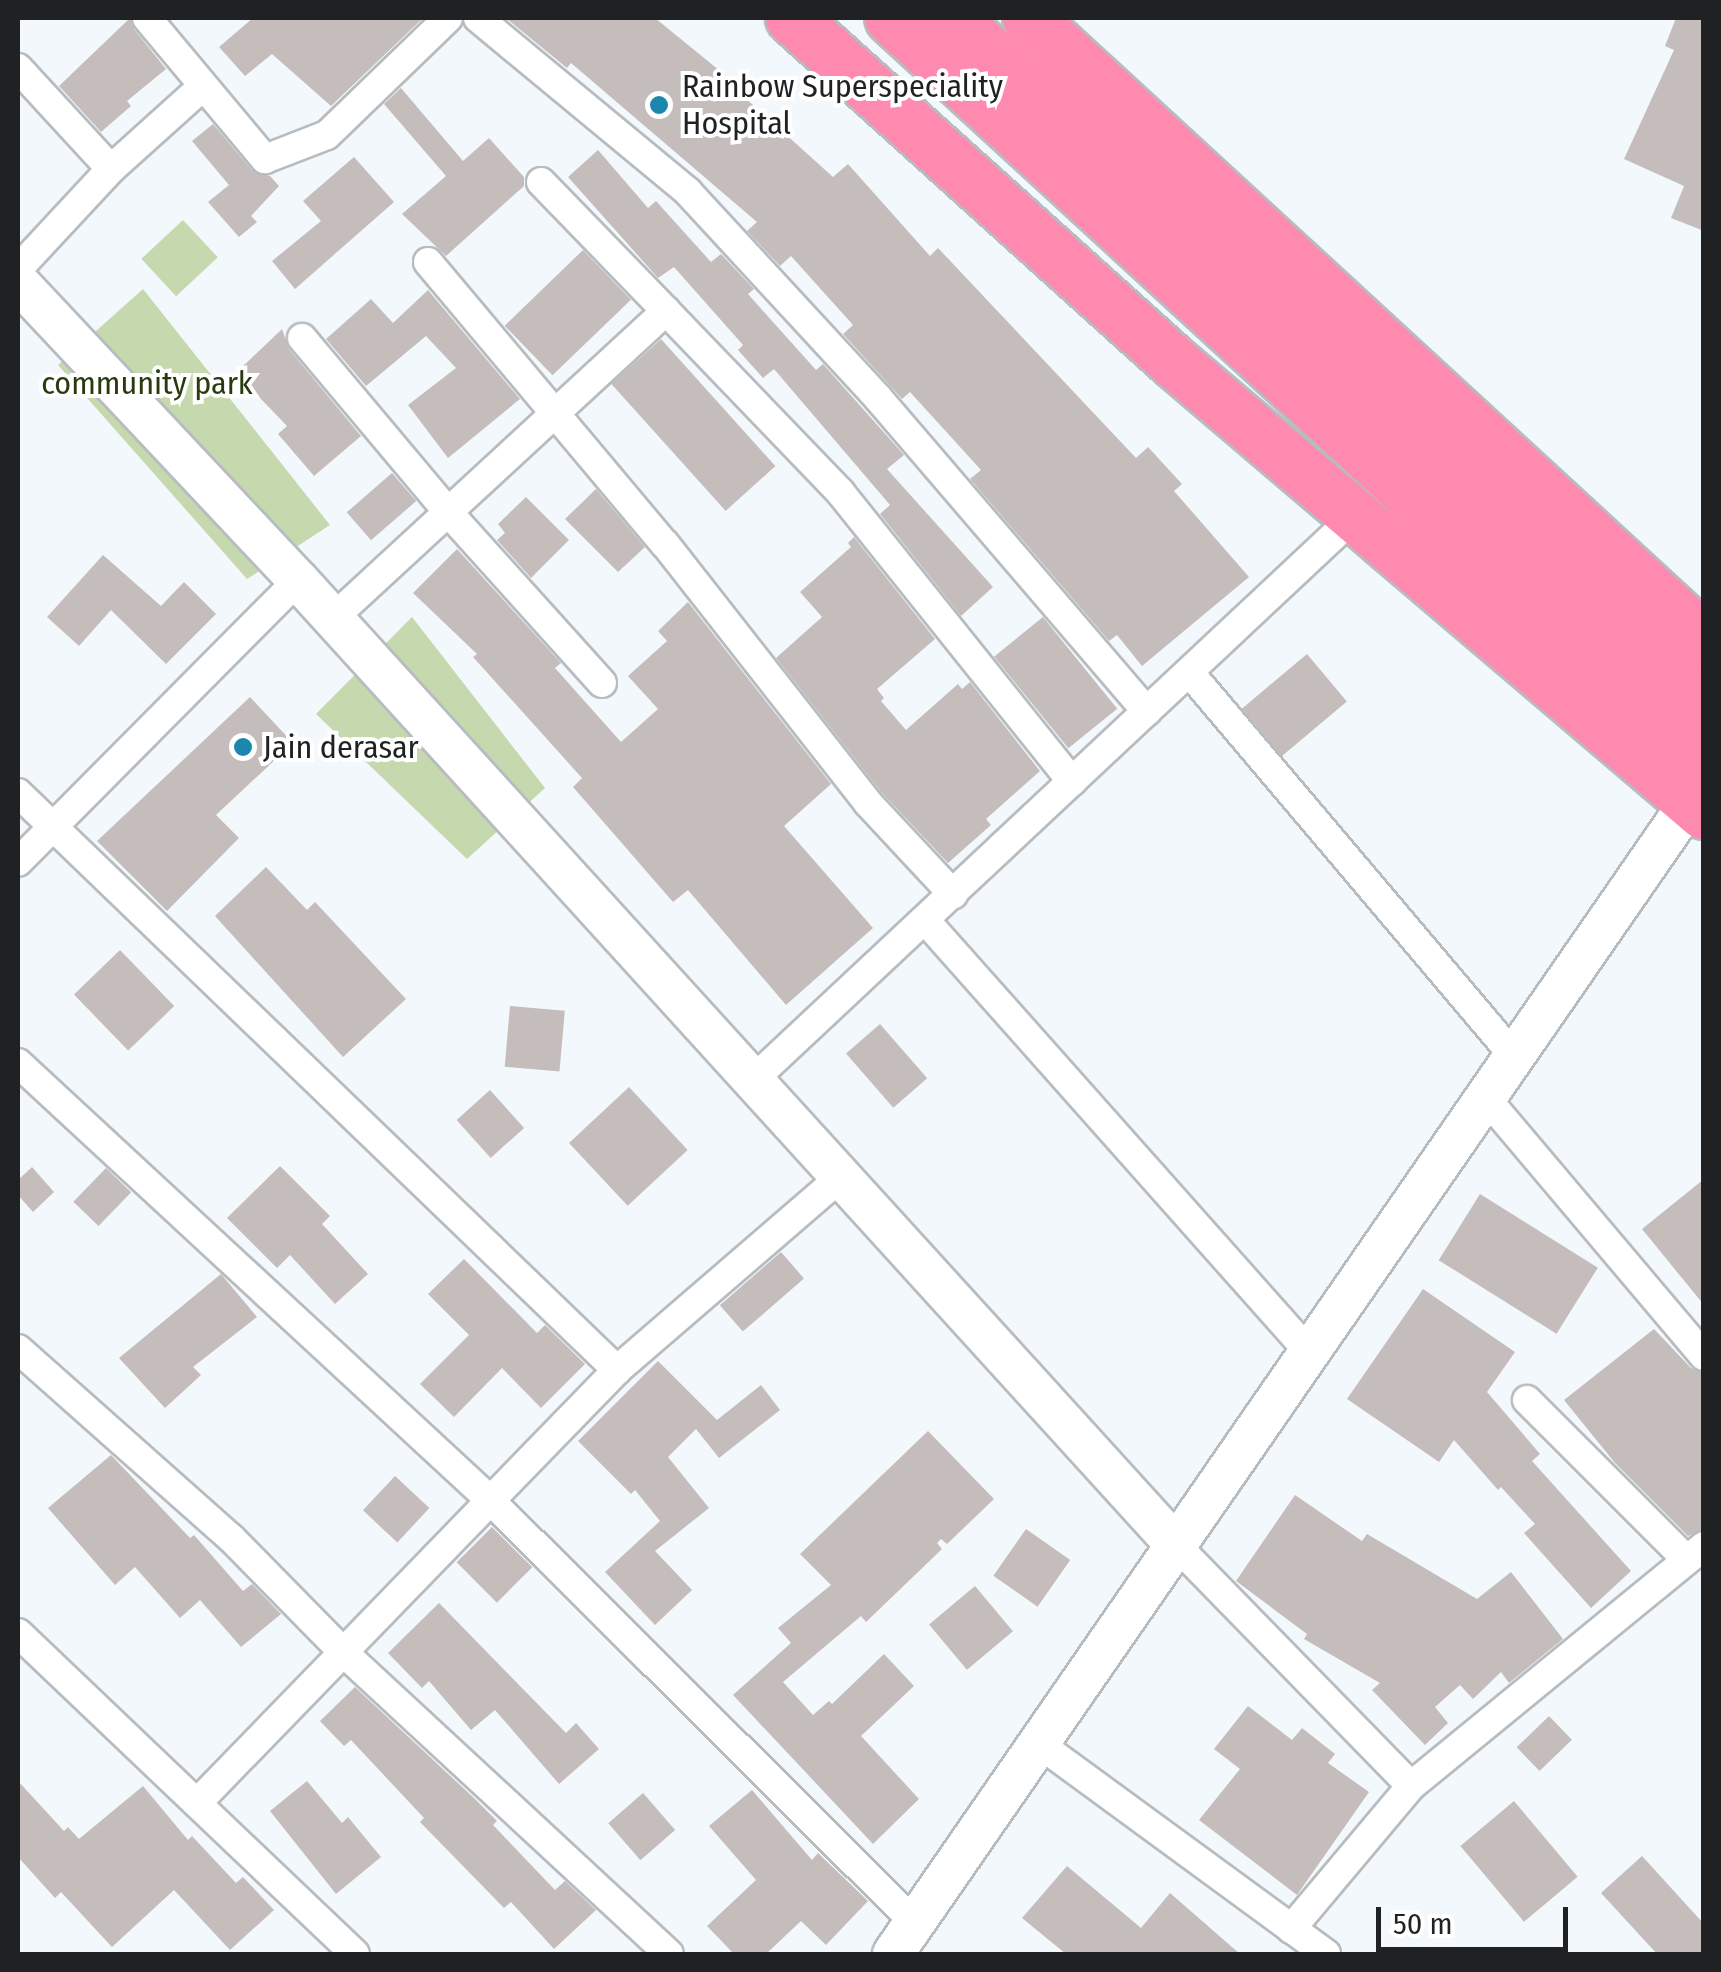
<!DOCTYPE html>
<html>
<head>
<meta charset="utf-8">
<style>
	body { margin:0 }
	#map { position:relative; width:1721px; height:1972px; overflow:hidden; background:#f3f8fc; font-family:"Fira Sans Condensed",sans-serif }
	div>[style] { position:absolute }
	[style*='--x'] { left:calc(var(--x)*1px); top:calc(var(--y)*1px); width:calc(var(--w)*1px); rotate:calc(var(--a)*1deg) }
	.green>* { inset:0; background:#c5d8ae; transform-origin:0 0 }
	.building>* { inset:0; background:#c4bdbc; transform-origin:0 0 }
	.roads { filter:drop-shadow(2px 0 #b7bcc0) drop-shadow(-2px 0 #b7bcc0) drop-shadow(0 2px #b7bcc0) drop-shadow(0 -2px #b7bcc0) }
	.street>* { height:28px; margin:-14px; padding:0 14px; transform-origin:14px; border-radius:14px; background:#fff }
	.secondary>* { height:40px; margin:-20px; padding:0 20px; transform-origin:20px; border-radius:20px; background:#fff }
	.highway>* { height:52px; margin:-26px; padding:0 26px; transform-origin:26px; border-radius:26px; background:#fe8baf }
	.dots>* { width:28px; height:28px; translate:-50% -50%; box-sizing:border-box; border:5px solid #fff; border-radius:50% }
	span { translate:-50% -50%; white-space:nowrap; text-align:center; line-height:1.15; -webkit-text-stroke:8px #fff; paint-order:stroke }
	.poi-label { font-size:32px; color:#1f2123 }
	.left { translate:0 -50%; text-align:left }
	.park-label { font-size:32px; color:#2a3a0e }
	.frame { position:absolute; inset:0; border:20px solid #1f2123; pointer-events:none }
	.scale { position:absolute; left:1376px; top:1907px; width:192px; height:45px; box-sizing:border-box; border:5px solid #1f2123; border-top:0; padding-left:12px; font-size:30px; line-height:35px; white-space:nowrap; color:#1f2123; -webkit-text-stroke:8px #fff; paint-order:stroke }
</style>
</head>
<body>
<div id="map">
	<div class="green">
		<div style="left:183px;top:220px;width:51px;height:57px;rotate:47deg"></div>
		<div style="clip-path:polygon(143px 289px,330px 525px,247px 579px,58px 365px)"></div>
		<div style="clip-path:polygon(412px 617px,545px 788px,467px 859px,316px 714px)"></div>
	</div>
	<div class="building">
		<div style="clip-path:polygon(130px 18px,134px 29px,166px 69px,127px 101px,131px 106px,101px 132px,59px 86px)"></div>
		<div style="clip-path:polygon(253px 18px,423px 18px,331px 106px,272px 54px,245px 76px,219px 47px)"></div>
		<div style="clip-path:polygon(506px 18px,655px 18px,725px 75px,723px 78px,833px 177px,848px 164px,930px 256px,938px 248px,1136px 458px,1148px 447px,1182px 484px,1174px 491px,1249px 577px,1142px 666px,1117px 635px,1109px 641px,970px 479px,981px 470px,910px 392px,902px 399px,843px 334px,853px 325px,791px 256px,780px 266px,747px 231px,757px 222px,571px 63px,567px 68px)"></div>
		<div style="clip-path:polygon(1676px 18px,1704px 18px,1704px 231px,1671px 218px,1684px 186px,1624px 159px,1674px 50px,1665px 46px)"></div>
		<div style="clip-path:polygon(401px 88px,463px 161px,489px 138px,524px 177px,524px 186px,446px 256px,402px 214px,446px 176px,384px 104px)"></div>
		<div style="clip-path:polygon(213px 124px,252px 170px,270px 176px,279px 186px,251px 216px,257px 222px,239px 237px,208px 202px,229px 185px,192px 141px)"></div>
		<div style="clip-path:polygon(598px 150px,648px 208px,656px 201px,711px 262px,721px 254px,754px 289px,748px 294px,816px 370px,823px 364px,904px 455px,887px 469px,993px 587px,961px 616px,880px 514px,890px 505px,774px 369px,763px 378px,738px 350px,743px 345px,674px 267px,658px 278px,568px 177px)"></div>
		<div style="clip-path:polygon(354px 157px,394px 202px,295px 289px,272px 261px,321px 221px,303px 201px)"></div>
		<div style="left:583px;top:250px;width:69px;height:109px;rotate:46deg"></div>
		<div style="clip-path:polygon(428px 290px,520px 399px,448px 458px,408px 405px,456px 368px,426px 336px,366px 386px,326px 339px,371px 299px,393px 323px)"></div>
		<div style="clip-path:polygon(282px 329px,289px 349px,361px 436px,314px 476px,278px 434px,287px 426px,236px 373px)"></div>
		<div style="left:661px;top:339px;width:171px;height:67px;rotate:48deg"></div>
		<div style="left:392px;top:473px;width:37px;height:60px;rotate:49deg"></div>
		<div style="clip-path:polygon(596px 489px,645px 547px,618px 572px,565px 519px)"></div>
		<div style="clip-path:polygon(526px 497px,569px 540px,531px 578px,497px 540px,505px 533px,498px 524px)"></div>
		<div style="clip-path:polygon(854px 537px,935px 639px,877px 689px,884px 698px,881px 701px,906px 730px,958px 684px,962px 689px,970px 682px,1040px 771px,986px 819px,991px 825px,948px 863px,881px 792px,776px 658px,822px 617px,800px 592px,851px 547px,848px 543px)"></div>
		<div style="clip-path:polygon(457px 549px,561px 663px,555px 668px,621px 742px,658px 709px,628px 676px,667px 641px,658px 631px,688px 602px,831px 784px,784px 826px,873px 928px,786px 1005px,688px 890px,673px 902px,573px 787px,582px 778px,473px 657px,477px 654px,413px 593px)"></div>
		<div style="clip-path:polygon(103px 555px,161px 606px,184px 582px,216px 614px,166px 664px,111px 610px,79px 646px,47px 617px)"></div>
		<div style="left:1043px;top:617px;width:118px;height:63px;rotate:51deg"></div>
		<div style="left:1307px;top:654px;width:62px;height:85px;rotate:50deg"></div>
		<div style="clip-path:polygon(250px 697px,293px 743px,216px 815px,239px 838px,167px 911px,97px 841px)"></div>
		<div style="clip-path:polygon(266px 867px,307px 910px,315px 902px,406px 999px,343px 1057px,215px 916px)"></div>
		<div style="left:120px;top:950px;width:78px;height:64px;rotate:46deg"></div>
		<div style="left:510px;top:1006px;width:55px;height:61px;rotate:5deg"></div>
		<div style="left:880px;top:1024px;width:72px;height:45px;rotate:49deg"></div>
		<div style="left:629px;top:1087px;width:86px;height:82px;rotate:47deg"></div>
		<div style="left:490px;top:1090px;width:51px;height:45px;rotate:48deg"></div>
		<div style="clip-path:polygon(280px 1166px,330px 1216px,322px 1224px,368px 1274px,335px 1304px,290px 1255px,277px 1268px,227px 1218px)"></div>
		<div style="clip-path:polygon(32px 1167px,54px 1192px,33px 1212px,18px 1195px,18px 1180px)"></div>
		<div style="left:106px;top:1168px;width:35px;height:47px;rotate:44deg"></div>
		<div style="clip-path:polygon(1704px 1179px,1704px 1305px,1642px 1229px)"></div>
		<div style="left:1480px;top:1194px;width:139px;height:78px;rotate:32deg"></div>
		<div style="left:781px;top:1252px;width:35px;height:81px;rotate:49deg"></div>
		<div style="clip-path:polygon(464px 1259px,537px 1333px,545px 1325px,585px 1364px,541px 1408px,502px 1368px,454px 1417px,420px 1384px,469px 1335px,428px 1294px)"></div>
		<div style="clip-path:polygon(221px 1274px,257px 1317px,193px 1367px,201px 1375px,165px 1408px,119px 1358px)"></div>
		<div style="clip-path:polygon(1423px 1289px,1515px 1352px,1487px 1392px,1540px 1454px,1532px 1461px,1631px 1571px,1591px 1608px,1524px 1533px,1535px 1524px,1501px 1487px,1498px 1490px,1454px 1440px,1439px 1462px,1347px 1399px)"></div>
		<div style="clip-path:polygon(1654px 1329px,1691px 1368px,1704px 1373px,1704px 1529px,1688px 1536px,1615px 1463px,1564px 1400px)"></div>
		<div style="clip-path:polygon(658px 1361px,717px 1420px,761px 1385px,780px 1410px,719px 1458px,696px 1429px,668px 1457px,709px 1508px,655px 1551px,692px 1590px,655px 1625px,605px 1572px,660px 1521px,635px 1490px,631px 1494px,578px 1441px)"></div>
		<div style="clip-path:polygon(928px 1431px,994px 1499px,947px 1544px,941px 1539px,937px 1543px,942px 1549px,866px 1622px,861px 1616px,783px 1682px,813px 1715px,829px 1701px,832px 1704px,884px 1654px,914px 1686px,861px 1736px,919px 1799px,873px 1844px,733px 1695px,791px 1643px,778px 1628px,831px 1585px,800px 1554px)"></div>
		<div style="clip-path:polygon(111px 1455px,190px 1538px,194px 1535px,243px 1591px,252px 1584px,281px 1614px,241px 1647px,200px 1600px,180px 1618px,135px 1567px,115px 1585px,48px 1508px)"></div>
		<div style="left:395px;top:1476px;width:47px;height:47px;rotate:43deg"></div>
		<div style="clip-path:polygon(1295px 1495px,1362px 1541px,1367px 1534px,1477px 1599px,1511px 1572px,1563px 1639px,1509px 1683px,1501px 1672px,1473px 1699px,1460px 1685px,1435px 1707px,1448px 1723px,1425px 1745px,1372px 1690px,1380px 1683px,1304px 1639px,1307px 1634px,1236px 1581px)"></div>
		<div style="left:492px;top:1527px;width:57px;height:50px;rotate:45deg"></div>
		<div style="left:1026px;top:1529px;width:54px;height:57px;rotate:35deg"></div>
		<div style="left:975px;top:1586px;width:59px;height:60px;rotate:50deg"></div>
		<div style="clip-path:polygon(439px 1603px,566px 1733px,576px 1723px,599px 1749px,559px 1784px,495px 1710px,471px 1730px,429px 1681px,422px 1688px,388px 1653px)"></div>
		<div style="clip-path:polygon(355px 1687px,475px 1799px,497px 1821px,493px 1825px,555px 1890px,565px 1881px,596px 1910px,554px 1949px,511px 1902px,504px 1908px,420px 1822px,424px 1818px,351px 1740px,344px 1746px,320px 1721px)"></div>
		<div style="clip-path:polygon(1248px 1706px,1292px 1740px,1302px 1728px,1335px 1754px,1328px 1763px,1369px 1792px,1297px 1895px,1199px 1820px,1240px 1769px,1214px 1749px)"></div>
		<div style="left:1549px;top:1716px;width:33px;height:45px;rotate:46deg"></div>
		<div style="clip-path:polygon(18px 1781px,64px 1831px,68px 1827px,79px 1839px,143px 1786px,188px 1840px,192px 1836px,236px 1883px,243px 1877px,274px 1910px,230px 1950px,174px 1890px,112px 1947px,61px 1892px,55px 1898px,18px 1857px)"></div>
		<div style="clip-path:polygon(307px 1781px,342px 1823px,348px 1817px,381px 1857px,336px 1894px,270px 1811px)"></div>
		<div style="clip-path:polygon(752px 1790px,812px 1860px,818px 1853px,868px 1901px,826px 1945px,801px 1921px,766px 1954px,734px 1954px,707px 1926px,756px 1880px,709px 1826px)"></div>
		<div style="left:643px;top:1793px;width:49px;height:46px;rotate:49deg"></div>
		<div style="left:1514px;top:1801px;width:99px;height:70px;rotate:50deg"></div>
		<div style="clip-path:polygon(1642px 1856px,1704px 1924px,1704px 1954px,1657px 1954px,1601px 1893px)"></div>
		<div style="clip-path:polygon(1067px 1866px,1141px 1928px,1170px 1893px,1240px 1954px,1066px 1954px,1022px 1918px)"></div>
	</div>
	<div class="roads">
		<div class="street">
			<div style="--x:147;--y:18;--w:184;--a:50.1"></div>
			<div style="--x:265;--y:159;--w:66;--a:-21.2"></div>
			<div style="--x:327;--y:135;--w:168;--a:-44"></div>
			<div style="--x:478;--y:18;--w:273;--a:39.6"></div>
			<div style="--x:688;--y:192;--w:280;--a:47.3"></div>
			<div style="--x:878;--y:398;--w:413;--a:49.4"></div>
			<div style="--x:18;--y:68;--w:137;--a:47.4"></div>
			<div style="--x:541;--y:182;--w:180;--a:45.9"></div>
			<div style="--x:428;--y:262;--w:368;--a:50"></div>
			<div style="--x:665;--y:544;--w:329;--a:51.9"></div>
			<div style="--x:868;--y:803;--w:125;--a:47"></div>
			<div style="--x:18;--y:269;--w:137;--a:-47.1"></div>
			<div style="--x:111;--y:169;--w:122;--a:-42"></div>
			<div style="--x:302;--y:338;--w:227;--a:50"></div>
			<div style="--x:448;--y:512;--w:230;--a:48"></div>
			<div style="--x:331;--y:620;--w:456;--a:-42.7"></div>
			<div style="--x:666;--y:311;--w:251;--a:46.1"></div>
			<div style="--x:840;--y:492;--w:371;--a:51.3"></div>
			<div style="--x:1189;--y:672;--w:503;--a:49.76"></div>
			<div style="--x:18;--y:793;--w:832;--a:43.93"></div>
			<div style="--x:18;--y:862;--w:397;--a:-45.2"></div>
			<div style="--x:925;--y:920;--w:577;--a:48.37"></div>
			<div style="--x:18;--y:1063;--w:643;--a:42.79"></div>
			<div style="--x:490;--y:1500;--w:600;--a:44.86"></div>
			<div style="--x:755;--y:1078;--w:822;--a:-43.13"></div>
			<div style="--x:1485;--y:1097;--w:339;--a:49.8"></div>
			<div style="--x:18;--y:1349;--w:286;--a:41.6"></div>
			<div style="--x:232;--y:1539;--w:158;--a:45.5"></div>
			<div style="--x:343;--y:1652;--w:444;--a:42.8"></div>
			<div style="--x:1527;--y:1400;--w:226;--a:45"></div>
			<div style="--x:1174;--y:1543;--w:339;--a:45.7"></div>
			<div style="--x:1411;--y:1786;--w:379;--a:-39.3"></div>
			<div style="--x:18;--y:1633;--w:465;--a:43.6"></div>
			<div style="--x:1038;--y:1743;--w:357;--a:36.2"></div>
			<div style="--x:197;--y:1803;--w:603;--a:-45.87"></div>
			<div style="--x:617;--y:1370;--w:298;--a:-40.8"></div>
			<div style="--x:1291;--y:1929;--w:187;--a:-50"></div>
		</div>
		<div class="secondary">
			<div style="--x:18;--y:282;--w:409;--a:46.8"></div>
			<div style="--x:298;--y:580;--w:1302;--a:47.71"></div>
			<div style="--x:893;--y:1954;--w:1401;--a:-55.32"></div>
		</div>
		<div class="highway">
			<div style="--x:792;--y:18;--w:514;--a:42"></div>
			<div style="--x:1174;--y:362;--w:696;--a:40.4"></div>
			<div style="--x:891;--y:18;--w:1103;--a:42.54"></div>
			<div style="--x:952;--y:18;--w:1017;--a:42.33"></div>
			<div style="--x:1029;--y:18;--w:917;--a:42.61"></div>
		</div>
	</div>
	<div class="dots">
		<div style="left:659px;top:105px;background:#1b87ae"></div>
		<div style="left:243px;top:747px;background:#1b87ae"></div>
	</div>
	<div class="poi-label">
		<span class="left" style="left:682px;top:105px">Rainbow Superspeciality<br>Hospital</span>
		<span class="left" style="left:263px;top:747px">Jain derasar</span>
	</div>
	<div class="park-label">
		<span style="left:147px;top:383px">community park</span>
	</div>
	<div class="frame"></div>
	<div class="scale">50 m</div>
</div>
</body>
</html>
